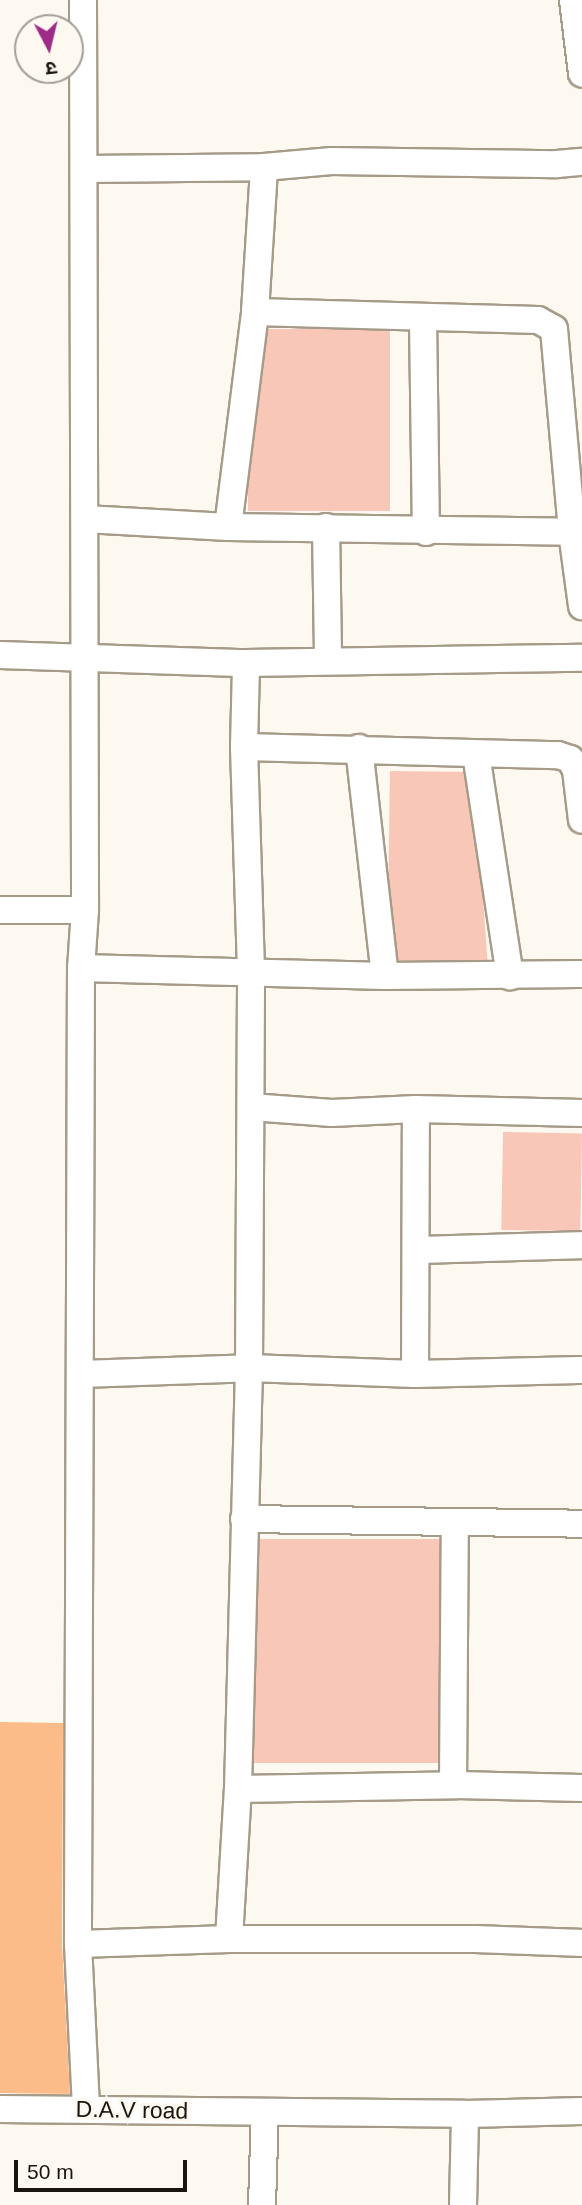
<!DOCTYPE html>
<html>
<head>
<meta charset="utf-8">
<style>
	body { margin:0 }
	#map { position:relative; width:582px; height:2205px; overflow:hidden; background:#fdf8f0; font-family:Arial,"Noto Sans Devanagari",sans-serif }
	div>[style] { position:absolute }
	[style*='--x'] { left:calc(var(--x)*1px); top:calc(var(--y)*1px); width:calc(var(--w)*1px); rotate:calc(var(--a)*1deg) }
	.green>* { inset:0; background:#f9c7b7; transform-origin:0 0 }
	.building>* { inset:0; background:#fbbc8a }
	.roads { filter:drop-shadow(2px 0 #a69b88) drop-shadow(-2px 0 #a69b88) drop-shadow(0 2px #a69b88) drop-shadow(0 -2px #a69b88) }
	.street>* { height:26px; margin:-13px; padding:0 13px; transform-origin:13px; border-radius:13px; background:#fff }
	span { translate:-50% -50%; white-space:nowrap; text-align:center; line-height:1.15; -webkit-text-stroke:6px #fdf8f0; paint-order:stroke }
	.street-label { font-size:23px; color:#1a160f }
	.north { position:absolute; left:14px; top:14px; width:70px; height:70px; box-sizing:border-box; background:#fdf8f0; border:2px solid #a29e96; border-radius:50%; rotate:173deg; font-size:19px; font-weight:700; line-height:28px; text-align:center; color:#1a160f }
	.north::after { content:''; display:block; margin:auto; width:24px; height:32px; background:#9e2b86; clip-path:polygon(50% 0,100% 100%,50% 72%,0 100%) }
	.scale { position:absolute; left:14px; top:2160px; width:173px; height:32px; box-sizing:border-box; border:4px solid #1a160f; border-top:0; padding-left:9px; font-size:21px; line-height:24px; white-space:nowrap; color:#1a160f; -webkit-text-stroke:5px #fdf8f0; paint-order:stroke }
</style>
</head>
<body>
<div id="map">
	<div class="green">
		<div style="left:248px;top:329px;width:142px;height:182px"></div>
		<div style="clip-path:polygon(390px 771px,474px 772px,488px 968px,387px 967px)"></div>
		<div style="left:503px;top:1132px;width:79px;height:98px;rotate:1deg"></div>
		<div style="left:235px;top:1539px;width:208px;height:224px"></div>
	</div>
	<div class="building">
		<div style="clip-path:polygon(0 1722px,63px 1723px,62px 1944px,70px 2094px,0 2093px)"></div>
	</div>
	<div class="roads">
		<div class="street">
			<div style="--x:83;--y:0;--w:910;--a:89.87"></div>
			<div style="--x:85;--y:910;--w:58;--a:93.9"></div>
			<div style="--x:81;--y:968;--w:976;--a:90.18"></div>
			<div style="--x:78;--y:1944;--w:165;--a:87.2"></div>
			<div style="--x:573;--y:0;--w:74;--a:83"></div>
			<div style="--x:86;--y:169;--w:178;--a:-0.6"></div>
			<div style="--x:264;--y:167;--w:68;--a:-5"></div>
			<div style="--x:332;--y:161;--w:225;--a:0.8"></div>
			<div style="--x:557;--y:164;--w:25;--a:-5"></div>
			<div style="--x:255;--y:312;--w:283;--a:1.6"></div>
			<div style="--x:538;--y:320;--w:18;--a:29"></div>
			<div style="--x:554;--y:329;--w:204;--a:84.9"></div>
			<div style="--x:572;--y:532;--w:75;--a:82.3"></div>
			<div style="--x:423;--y:319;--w:213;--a:89.2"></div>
			<div style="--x:85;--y:519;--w:143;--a:3.2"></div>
			<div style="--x:228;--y:527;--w:344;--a:0.8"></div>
			<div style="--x:228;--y:527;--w:217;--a:-82.8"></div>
			<div style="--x:255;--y:312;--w:145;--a:-86.4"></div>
			<div style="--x:326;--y:527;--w:133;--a:89.1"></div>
			<div style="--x:0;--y:655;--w:246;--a:1.9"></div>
			<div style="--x:246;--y:663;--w:336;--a:-0.9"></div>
			<div style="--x:244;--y:747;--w:314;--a:1.5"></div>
			<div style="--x:558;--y:755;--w:13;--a:18"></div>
			<div style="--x:570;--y:759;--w:13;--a:61"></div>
			<div style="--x:576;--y:770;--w:50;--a:83.2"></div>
			<div style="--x:359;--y:748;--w:229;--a:83.5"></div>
			<div style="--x:476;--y:754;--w:225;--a:81.3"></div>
			<div style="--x:0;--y:910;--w:85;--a:0"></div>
			<div style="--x:81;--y:968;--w:304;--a:1.5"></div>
			<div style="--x:385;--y:976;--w:197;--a:-0.6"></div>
			<div style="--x:251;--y:1107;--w:81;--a:4.2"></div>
			<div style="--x:332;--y:1113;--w:84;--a:-2.7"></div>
			<div style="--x:416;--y:1109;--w:166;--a:1.4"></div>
			<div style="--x:416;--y:1250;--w:166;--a:-1.7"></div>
			<div style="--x:81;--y:1374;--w:168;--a:-2"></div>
			<div style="--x:249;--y:1368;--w:166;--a:2.1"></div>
			<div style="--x:415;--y:1374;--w:167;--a:-1.4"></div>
			<div style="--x:415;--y:1374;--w:265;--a:-89.8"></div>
			<div style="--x:244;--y:1519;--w:338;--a:0.8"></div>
			<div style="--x:453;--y:1785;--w:263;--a:-89.6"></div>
			<div style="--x:238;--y:1789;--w:219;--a:-1"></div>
			<div style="--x:457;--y:1785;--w:125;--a:1.4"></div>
			<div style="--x:229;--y:1939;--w:150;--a:-86.6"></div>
			<div style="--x:238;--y:1789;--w:421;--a:-88.5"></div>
			<div style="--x:249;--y:1368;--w:398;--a:-89.7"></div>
			<div style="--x:251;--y:970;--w:223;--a:-91.8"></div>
			<div style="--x:244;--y:747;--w:84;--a:-88.6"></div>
			<div style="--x:78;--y:1944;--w:151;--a:-1.9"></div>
			<div style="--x:229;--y:1939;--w:246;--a:0"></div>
			<div style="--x:475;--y:1939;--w:107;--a:2.1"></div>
			<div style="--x:0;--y:2109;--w:465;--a:0.6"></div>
			<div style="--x:465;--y:2114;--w:117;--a:-1.5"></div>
			<div style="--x:262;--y:2205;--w:93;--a:-88.2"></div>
			<div style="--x:463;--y:2205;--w:91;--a:-88.7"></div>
		</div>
	</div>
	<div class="street-label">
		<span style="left:132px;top:2110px;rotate:1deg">D.A.V road</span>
	</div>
	<div class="north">उ</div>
	<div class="scale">50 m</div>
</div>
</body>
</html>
